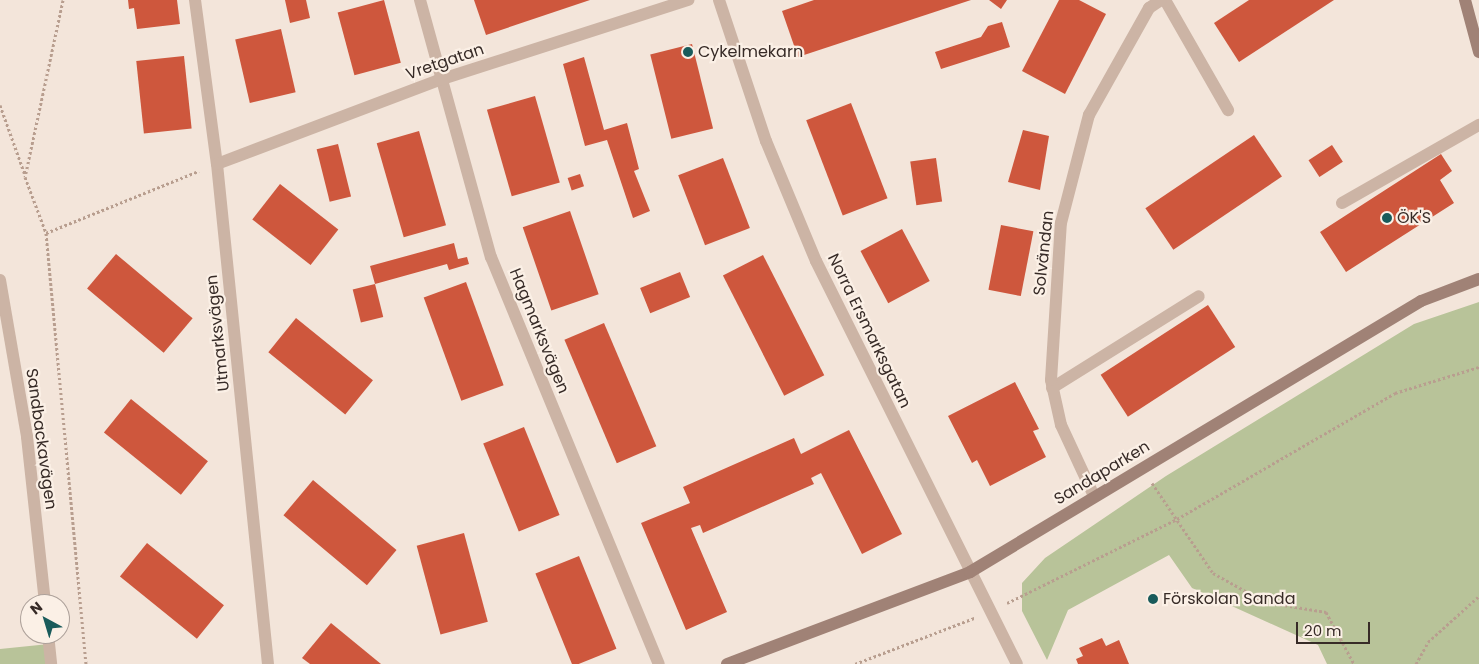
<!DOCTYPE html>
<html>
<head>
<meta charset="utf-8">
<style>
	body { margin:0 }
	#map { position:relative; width:1479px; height:664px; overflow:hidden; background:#f3e5da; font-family:Poppins,sans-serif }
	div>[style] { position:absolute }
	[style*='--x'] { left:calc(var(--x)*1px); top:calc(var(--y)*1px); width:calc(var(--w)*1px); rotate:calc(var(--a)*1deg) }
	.green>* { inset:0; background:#b8c399 }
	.building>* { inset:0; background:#ce573d; transform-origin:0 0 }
	.path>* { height:3px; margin-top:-1.5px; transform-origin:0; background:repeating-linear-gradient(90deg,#b89e8f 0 2.5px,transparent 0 5px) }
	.lane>* { height:12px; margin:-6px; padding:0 6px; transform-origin:6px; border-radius:6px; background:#ccb4a5 }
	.street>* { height:12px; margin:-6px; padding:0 6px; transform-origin:6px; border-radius:6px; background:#ccb4a5 }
	.secondary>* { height:12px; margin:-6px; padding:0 6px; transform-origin:6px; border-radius:6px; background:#a08276 }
	.dots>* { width:14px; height:14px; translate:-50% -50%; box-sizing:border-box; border:2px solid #fbf0e6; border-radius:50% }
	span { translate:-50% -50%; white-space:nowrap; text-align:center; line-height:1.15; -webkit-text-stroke:4.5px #fbf0e6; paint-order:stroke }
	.poi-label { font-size:16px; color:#372b27 }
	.left { translate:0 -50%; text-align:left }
	.street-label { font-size:16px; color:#372b27 }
	.north { position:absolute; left:20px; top:594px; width:50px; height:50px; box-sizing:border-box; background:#fbf0e6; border:1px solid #ada19a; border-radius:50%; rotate:321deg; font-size:14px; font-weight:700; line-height:20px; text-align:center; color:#372b27 }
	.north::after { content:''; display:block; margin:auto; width:18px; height:22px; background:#195b5b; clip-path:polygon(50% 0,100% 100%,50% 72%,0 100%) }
	.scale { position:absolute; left:1296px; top:622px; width:74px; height:22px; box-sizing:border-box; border:2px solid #372b27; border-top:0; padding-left:6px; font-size:15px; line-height:18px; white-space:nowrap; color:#372b27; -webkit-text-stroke:4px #fbf0e6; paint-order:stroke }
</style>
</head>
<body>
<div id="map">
	<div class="green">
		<div style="clip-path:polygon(1479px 302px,1479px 664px,1327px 664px,1318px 645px,1192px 588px,1169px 555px,1068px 610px,1047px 660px,1022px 611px,1022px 583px,1045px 558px,1166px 476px,1414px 324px)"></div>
		<div style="clip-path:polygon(49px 644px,51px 664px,0 664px,0 649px)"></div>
	</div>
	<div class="building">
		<div style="clip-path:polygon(128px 0,177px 0,180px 24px,137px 29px,134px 8px,129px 9px)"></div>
		<div style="clip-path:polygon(285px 0,306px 0,310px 18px,290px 23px)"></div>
		<div style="left:384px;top:0;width:65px;height:48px;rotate:75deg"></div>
		<div style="clip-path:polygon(474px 0,590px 0,486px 35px)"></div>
		<div style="clip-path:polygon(814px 0,971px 0,798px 57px,782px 11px)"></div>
		<div style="clip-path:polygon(989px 0,1007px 0,1001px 9px)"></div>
		<div style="clip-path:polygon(1059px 0,1079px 0,1106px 14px,1065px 94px,1022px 71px)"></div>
		<div style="clip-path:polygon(1249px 0,1334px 0,1239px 62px,1214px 23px)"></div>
		<div style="clip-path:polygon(1002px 22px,1010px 47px,941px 69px,935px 52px,981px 37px,988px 26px)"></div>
		<div style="left:281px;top:29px;width:65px;height:47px;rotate:77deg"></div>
		<div style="left:692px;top:44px;width:87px;height:43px;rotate:76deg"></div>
		<div style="left:184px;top:56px;width:73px;height:48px;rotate:84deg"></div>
		<div style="clip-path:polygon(584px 57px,604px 130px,627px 123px,639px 169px,634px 171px,650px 211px,633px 218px,607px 140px,585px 146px,563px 64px)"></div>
		<div style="left:535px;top:96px;width:90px;height:50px;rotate:74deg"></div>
		<div style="left:851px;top:103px;width:102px;height:48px;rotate:69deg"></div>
		<div style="clip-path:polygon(1023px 130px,1049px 136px,1040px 190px,1008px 182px)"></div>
		<div style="left:419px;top:131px;width:98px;height:44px;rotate:74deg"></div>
		<div style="left:1254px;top:135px;width:50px;height:131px;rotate:56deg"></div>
		<div style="left:338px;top:144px;width:54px;height:22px;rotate:76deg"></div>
		<div style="left:1332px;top:145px;width:20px;height:28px;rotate:57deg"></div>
		<div style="clip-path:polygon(1441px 154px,1452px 171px,1440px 180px,1454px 203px,1346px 272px,1320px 232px)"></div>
		<div style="left:723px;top:158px;width:75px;height:48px;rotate:69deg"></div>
		<div style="left:936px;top:158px;width:44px;height:26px;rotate:82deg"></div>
		<div style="left:580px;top:174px;width:13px;height:13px;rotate:72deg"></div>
		<div style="left:280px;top:184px;width:74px;height:45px;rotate:38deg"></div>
		<div style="left:570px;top:211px;width:88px;height:50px;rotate:71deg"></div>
		<div style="left:1001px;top:225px;width:33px;height:66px;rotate:11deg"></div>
		<div style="left:902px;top:229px;width:59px;height:47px;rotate:62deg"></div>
		<div style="clip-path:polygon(454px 243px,458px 259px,467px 257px,469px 264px,449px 270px,447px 264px,375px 284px,370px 266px)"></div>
		<div style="left:116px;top:254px;width:100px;height:45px;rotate:40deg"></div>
		<div style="left:763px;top:255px;width:135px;height:45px;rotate:63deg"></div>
		<div style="left:680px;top:272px;width:27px;height:43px;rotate:68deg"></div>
		<div style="left:466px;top:282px;width:110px;height:45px;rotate:70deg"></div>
		<div style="left:375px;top:284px;width:34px;height:23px;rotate:76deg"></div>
		<div style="left:1208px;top:305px;width:50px;height:128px;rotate:57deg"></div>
		<div style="left:296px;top:318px;width:99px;height:44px;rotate:39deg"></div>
		<div style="left:604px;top:323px;width:134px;height:43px;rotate:67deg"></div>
		<div style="clip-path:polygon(1015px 382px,1039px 429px,1033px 431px,1046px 457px,990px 486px,977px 460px,972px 463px,948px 416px)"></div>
		<div style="left:131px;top:399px;width:99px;height:43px;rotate:39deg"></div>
		<div style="left:524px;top:427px;width:95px;height:44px;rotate:68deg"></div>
		<div style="clip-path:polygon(849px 430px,902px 534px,862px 554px,821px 473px,811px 478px,814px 484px,703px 533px,700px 525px,691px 528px,727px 612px,686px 630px,641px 523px,690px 503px,683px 487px,794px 438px,801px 454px)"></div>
		<div style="left:313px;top:480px;width:109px;height:46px;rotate:40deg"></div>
		<div style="left:464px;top:533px;width:92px;height:49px;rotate:75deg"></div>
		<div style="left:147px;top:543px;width:99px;height:43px;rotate:39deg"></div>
		<div style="left:579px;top:556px;width:100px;height:47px;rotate:68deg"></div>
		<div style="clip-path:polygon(331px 623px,381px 664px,310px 664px,302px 658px)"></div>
		<div style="clip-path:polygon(1102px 638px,1106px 646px,1119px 640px,1129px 664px,1078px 664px,1076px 659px,1083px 656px,1079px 648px)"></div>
	</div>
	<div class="path">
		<div style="--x:63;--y:0;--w:181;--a:102.1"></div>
		<div style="--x:25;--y:177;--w:60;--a:69.4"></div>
		<div style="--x:46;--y:233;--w:433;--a:84.7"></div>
		<div style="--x:0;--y:105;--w:74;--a:70.3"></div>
		<div style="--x:46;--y:233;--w:165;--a:-22.1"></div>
		<div style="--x:1152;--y:483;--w:109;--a:55.9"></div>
		<div style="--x:1213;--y:573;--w:60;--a:29.1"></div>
		<div style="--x:1265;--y:602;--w:62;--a:9.3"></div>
		<div style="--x:1326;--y:612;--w:59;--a:61.7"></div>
		<div style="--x:1007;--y:603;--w:190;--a:-26.3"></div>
		<div style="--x:1177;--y:519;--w:252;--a:-30"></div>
		<div style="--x:1395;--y:393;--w:88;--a:-17.2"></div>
		<div style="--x:855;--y:664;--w:128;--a:-21.1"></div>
		<div style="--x:1416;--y:664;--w:25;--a:-61"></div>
		<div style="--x:1428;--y:642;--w:69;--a:-42"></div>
	</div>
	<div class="lane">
		<div style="--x:1165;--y:0;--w:127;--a:60.2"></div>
		<div style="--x:1342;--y:203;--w:158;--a:-29.7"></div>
		<div style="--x:1052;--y:388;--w:173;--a:-32"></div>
	</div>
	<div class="street">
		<div style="--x:195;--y:0;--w:165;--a:82.4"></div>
		<div style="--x:217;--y:164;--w:503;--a:84.18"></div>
		<div style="--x:420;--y:0;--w:267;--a:74.6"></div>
		<div style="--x:491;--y:257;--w:440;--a:67.6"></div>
		<div style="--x:719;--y:0;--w:149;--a:71.6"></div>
		<div style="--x:766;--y:141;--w:130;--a:67.4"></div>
		<div style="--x:816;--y:261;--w:450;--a:63.5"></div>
		<div style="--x:217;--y:164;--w:237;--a:-20.7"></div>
		<div style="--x:439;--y:80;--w:262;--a:-17.8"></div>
		<div style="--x:0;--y:280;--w:159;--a:80.2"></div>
		<div style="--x:27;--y:437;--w:168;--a:83.8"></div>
		<div style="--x:1094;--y:496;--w:78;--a:-114.9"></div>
		<div style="--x:1061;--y:425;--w:46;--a:-102.5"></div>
		<div style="--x:1051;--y:380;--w:157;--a:-86.4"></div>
		<div style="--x:1061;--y:223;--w:112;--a:-75.5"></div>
		<div style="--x:1089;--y:115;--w:123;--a:-60.7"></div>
		<div style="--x:1149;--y:8;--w:14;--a:-34"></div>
		<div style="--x:48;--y:634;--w:30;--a:84"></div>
	</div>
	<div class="secondary">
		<div style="--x:1465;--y:0;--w:54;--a:74.9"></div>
		<div style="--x:727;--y:664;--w:260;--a:-20.7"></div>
		<div style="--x:970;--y:572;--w:526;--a:-31"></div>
		<div style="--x:1421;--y:301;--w:62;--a:-20.8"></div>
	</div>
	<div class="dots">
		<div style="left:688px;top:52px;background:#195b5b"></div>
		<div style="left:1387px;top:218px;background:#195b5b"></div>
		<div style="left:1153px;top:599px;background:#195b5b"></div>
	</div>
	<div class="poi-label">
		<span class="left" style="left:698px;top:52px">Cykelmekarn</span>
		<span class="left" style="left:1397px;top:218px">ÖK'S</span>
		<span class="left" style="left:1163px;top:599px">Förskolan Sanda</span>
	</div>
	<div class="street-label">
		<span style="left:445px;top:62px;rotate:-19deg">Vretgatan</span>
		<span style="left:1044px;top:253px;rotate:-84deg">Solvändan</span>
		<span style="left:539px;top:331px;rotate:68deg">Hagmarksvägen</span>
		<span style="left:869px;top:331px;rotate:64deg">Norra Ersmarksgatan</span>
		<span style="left:218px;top:333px;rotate:-96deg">Utmarksvägen</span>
		<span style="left:41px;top:439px;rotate:82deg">Sandbackavägen</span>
		<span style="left:1102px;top:473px;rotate:-31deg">Sandaparken</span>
	</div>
	<div class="north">N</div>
	<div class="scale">20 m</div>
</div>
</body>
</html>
